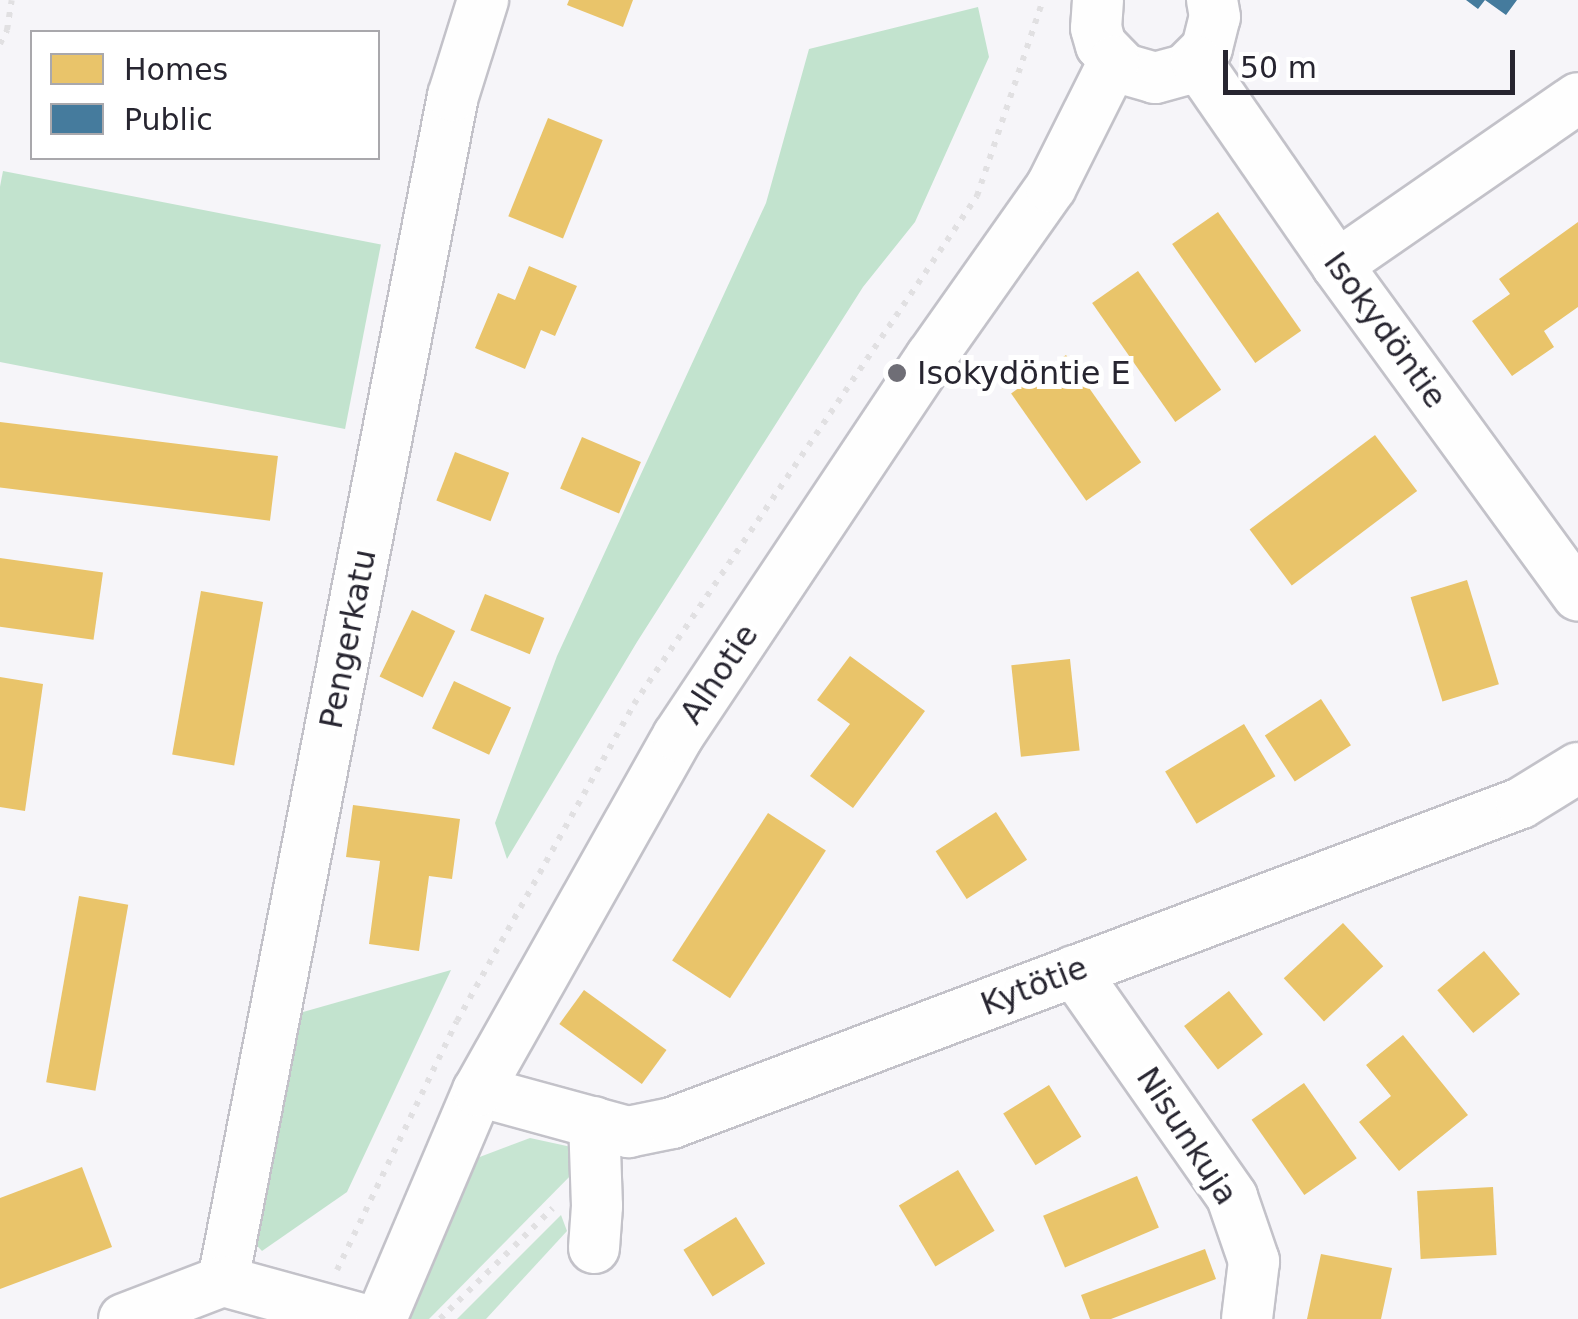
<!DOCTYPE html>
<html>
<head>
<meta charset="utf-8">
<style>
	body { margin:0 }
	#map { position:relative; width:1578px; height:1319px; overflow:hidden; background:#f6f5f9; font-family:"DejaVu Sans",sans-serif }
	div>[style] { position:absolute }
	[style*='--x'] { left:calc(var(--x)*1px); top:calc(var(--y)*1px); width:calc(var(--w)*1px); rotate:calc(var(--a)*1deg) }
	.green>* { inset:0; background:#c7e5d2 }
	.forest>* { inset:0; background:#c2e3ce; transform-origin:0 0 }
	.homes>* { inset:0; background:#e9c46a; transform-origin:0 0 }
	.public>* { inset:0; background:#457b9d }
	.path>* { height:6px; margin-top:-3px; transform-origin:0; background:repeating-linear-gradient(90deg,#e1e0e2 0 5px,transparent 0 13px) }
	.roads { filter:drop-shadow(2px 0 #c3c2c9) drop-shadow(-2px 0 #c3c2c9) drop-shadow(0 2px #c3c2c9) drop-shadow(0 -2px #c3c2c9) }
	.minor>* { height:50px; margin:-25px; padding:0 25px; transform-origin:25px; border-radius:25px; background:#fefefe }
	.dots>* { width:28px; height:28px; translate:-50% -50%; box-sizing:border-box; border:5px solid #fff; border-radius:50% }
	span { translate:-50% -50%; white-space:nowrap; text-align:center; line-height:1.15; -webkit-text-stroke:10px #fff; paint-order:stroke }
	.street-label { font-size:32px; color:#272530 }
	.poi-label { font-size:32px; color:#272530 }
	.left { translate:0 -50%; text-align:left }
	.legend { position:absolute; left:30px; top:30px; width:350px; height:130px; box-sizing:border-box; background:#fff; border:2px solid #a9a8ac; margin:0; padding:12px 18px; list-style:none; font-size:30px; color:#272530 }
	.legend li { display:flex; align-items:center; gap:20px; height:50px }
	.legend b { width:50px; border:2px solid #a9a8ac }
	.scale { position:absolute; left:1223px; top:50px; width:292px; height:45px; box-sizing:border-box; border:5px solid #272530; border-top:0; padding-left:12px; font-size:30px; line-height:35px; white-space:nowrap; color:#272530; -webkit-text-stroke:8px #fff; paint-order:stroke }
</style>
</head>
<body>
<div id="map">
	<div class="green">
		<div style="clip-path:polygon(530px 1138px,576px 1148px,580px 1166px,429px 1319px,408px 1319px,477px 1158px)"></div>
		<div style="clip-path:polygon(561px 1215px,567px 1231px,486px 1319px,457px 1319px)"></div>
	</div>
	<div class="forest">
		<div style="clip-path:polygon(978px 7px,989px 57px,915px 222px,863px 287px,637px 642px,507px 859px,495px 823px,557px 656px,766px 203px,809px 49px)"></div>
		<div style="left:3px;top:171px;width:385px;height:188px;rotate:11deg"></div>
		<div style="clip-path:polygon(451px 970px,347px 1192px,262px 1251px,247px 1235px,289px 1016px)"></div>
	</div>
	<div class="homes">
		<div style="clip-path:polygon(569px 0,633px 0,623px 27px,567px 5px)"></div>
		<div style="left:548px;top:118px;width:59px;height:106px;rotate:22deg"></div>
		<div style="left:1218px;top:212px;width:145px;height:56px;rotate:55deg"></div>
		<div style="clip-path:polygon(1578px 222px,1578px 307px,1544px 331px,1554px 347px,1512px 376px,1472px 321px,1510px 294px,1499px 279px)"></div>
		<div style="clip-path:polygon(529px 266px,577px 286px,555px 336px,541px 330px,525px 369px,475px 348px,498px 293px,515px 300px)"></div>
		<div style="left:1138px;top:271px;width:145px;height:56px;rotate:55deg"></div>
		<div style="left:1066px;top:355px;width:131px;height:67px;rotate:55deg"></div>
		<div style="left:0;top:422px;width:280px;height:65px;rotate:7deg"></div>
		<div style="left:1375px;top:435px;width:70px;height:157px;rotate:53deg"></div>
		<div style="left:582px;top:437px;width:64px;height:56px;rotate:23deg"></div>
		<div style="left:455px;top:452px;width:58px;height:52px;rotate:21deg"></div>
		<div style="left:0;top:558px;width:104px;height:68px;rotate:8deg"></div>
		<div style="left:1467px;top:580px;width:109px;height:59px;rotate:73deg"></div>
		<div style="left:201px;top:591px;width:63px;height:166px;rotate:10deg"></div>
		<div style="left:485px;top:594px;width:64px;height:39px;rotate:22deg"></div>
		<div style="left:412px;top:610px;width:48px;height:74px;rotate:26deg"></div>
		<div style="clip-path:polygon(850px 656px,925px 711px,853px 808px,810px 776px,850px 724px,817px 700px)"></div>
		<div style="left:1070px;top:659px;width:92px;height:59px;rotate:84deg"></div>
		<div style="clip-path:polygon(0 677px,43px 684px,25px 811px,0 807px)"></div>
		<div style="left:454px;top:681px;width:63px;height:52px;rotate:25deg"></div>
		<div style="left:1321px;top:699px;width:55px;height:67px;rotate:57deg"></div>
		<div style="left:1244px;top:724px;width:61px;height:92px;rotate:59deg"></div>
		<div style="clip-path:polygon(353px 805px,460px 819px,452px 879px,429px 876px,419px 951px,369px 944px,380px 861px,346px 857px)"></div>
		<div style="left:996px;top:812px;width:57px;height:72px;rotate:57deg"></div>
		<div style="left:768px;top:813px;width:69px;height:176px;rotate:33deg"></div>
		<div style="left:79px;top:896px;width:50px;height:189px;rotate:10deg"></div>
		<div style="left:1343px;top:923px;width:59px;height:81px;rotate:47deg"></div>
		<div style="left:1484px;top:951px;width:56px;height:61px;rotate:50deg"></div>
		<div style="left:584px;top:990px;width:102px;height:42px;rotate:36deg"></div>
		<div style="left:1229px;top:991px;width:55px;height:57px;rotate:52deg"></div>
		<div style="clip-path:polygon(1403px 1035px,1468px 1115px,1399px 1171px,1359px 1122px,1391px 1096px,1366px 1065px)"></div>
		<div style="left:1304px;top:1083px;width:92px;height:64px;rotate:55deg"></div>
		<div style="left:1049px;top:1085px;width:61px;height:54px;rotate:58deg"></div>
		<div style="clip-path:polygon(82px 1167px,112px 1247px,0 1289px,0 1198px)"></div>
		<div style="left:958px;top:1170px;width:71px;height:69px;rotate:59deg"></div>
		<div style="left:1137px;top:1176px;width:56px;height:102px;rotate:67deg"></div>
		<div style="left:1493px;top:1187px;width:68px;height:76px;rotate:87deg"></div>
		<div style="left:736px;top:1217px;width:55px;height:62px;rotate:58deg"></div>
		<div style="clip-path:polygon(1205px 1249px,1216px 1279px,1111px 1319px,1090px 1319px,1081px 1295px)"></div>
		<div style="clip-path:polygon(1321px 1254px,1392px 1268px,1381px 1319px,1307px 1319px)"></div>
	</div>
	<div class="public">
		<div style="clip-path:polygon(1466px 0,1517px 0,1506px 15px,1485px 0,1478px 9px)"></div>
	</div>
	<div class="path">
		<div style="--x:0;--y:44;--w:16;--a:-63"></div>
		<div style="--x:7;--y:30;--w:30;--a:-81"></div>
		<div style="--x:337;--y:1270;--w:276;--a:-64.3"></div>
		<div style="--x:457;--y:1021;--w:363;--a:-60.8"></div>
		<div style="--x:634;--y:704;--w:613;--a:-55.97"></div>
		<div style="--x:977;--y:196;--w:207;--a:-71.4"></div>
		<div style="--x:440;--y:1319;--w:158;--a:-44.5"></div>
	</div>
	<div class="roads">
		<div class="minor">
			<div style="--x:1098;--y:0;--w:28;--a:94"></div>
			<div style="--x:1096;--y:28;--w:18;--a:74"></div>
			<div style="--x:1101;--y:45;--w:33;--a:46"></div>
			<div style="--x:1124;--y:69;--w:32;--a:16"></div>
			<div style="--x:1155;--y:78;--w:31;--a:-15"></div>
			<div style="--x:1185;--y:70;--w:31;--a:-45"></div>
			<div style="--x:1207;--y:48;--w:32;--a:-76"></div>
			<div style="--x:1215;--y:17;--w:17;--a:-100"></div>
			<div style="--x:1196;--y:61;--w:248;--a:55.3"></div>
			<div style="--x:1337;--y:265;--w:409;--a:53.9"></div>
			<div style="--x:1337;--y:265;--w:293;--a:-34.7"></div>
			<div style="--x:1074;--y:971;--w:276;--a:55"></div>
			<div style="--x:1232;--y:1197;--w:68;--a:71"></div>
			<div style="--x:1254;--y:1261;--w:58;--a:96.9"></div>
			<div style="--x:478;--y:1091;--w:156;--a:15.3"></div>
			<div style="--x:628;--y:1132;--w:45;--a:-11.6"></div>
			<div style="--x:672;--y:1123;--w:907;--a:-20.65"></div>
			<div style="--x:1521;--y:803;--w:67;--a:-31.6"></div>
			<div style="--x:594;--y:1248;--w:42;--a:-85.9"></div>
			<div style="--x:597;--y:1206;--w:84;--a:-92"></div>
			<div style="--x:223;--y:1281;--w:1207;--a:-79.02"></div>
			<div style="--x:453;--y:96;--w:101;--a:-72.6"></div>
			<div style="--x:124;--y:1319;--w:106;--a:-21"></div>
			<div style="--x:223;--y:1281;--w:143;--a:15.4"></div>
			<div style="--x:381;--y:1319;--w:248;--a:-67"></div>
			<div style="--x:478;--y:1091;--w:407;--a:-60.6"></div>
			<div style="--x:678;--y:736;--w:456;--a:-56.3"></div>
			<div style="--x:931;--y:357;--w:208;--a:-54.8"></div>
			<div style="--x:1051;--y:187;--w:141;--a:-63.4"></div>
		</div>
	</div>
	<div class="dots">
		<div style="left:897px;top:373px;background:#6f6e76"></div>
	</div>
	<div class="street-label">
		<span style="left:1385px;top:330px;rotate:54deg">Isokydöntie</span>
		<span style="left:348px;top:639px;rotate:-79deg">Pengerkatu</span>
		<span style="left:719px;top:674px;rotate:-56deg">Alhotie</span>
		<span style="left:1034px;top:986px;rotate:-21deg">Kytötie</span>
		<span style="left:1187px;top:1136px;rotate:57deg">Nisunkuja</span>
	</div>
	<div class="poi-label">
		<span class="left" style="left:917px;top:373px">Isokydöntie E</span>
	</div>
	<ul class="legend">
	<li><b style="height:28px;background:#e9c46a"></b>Homes</li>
	<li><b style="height:28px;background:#457b9d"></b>Public</li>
	</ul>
	<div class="scale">50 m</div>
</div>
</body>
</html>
